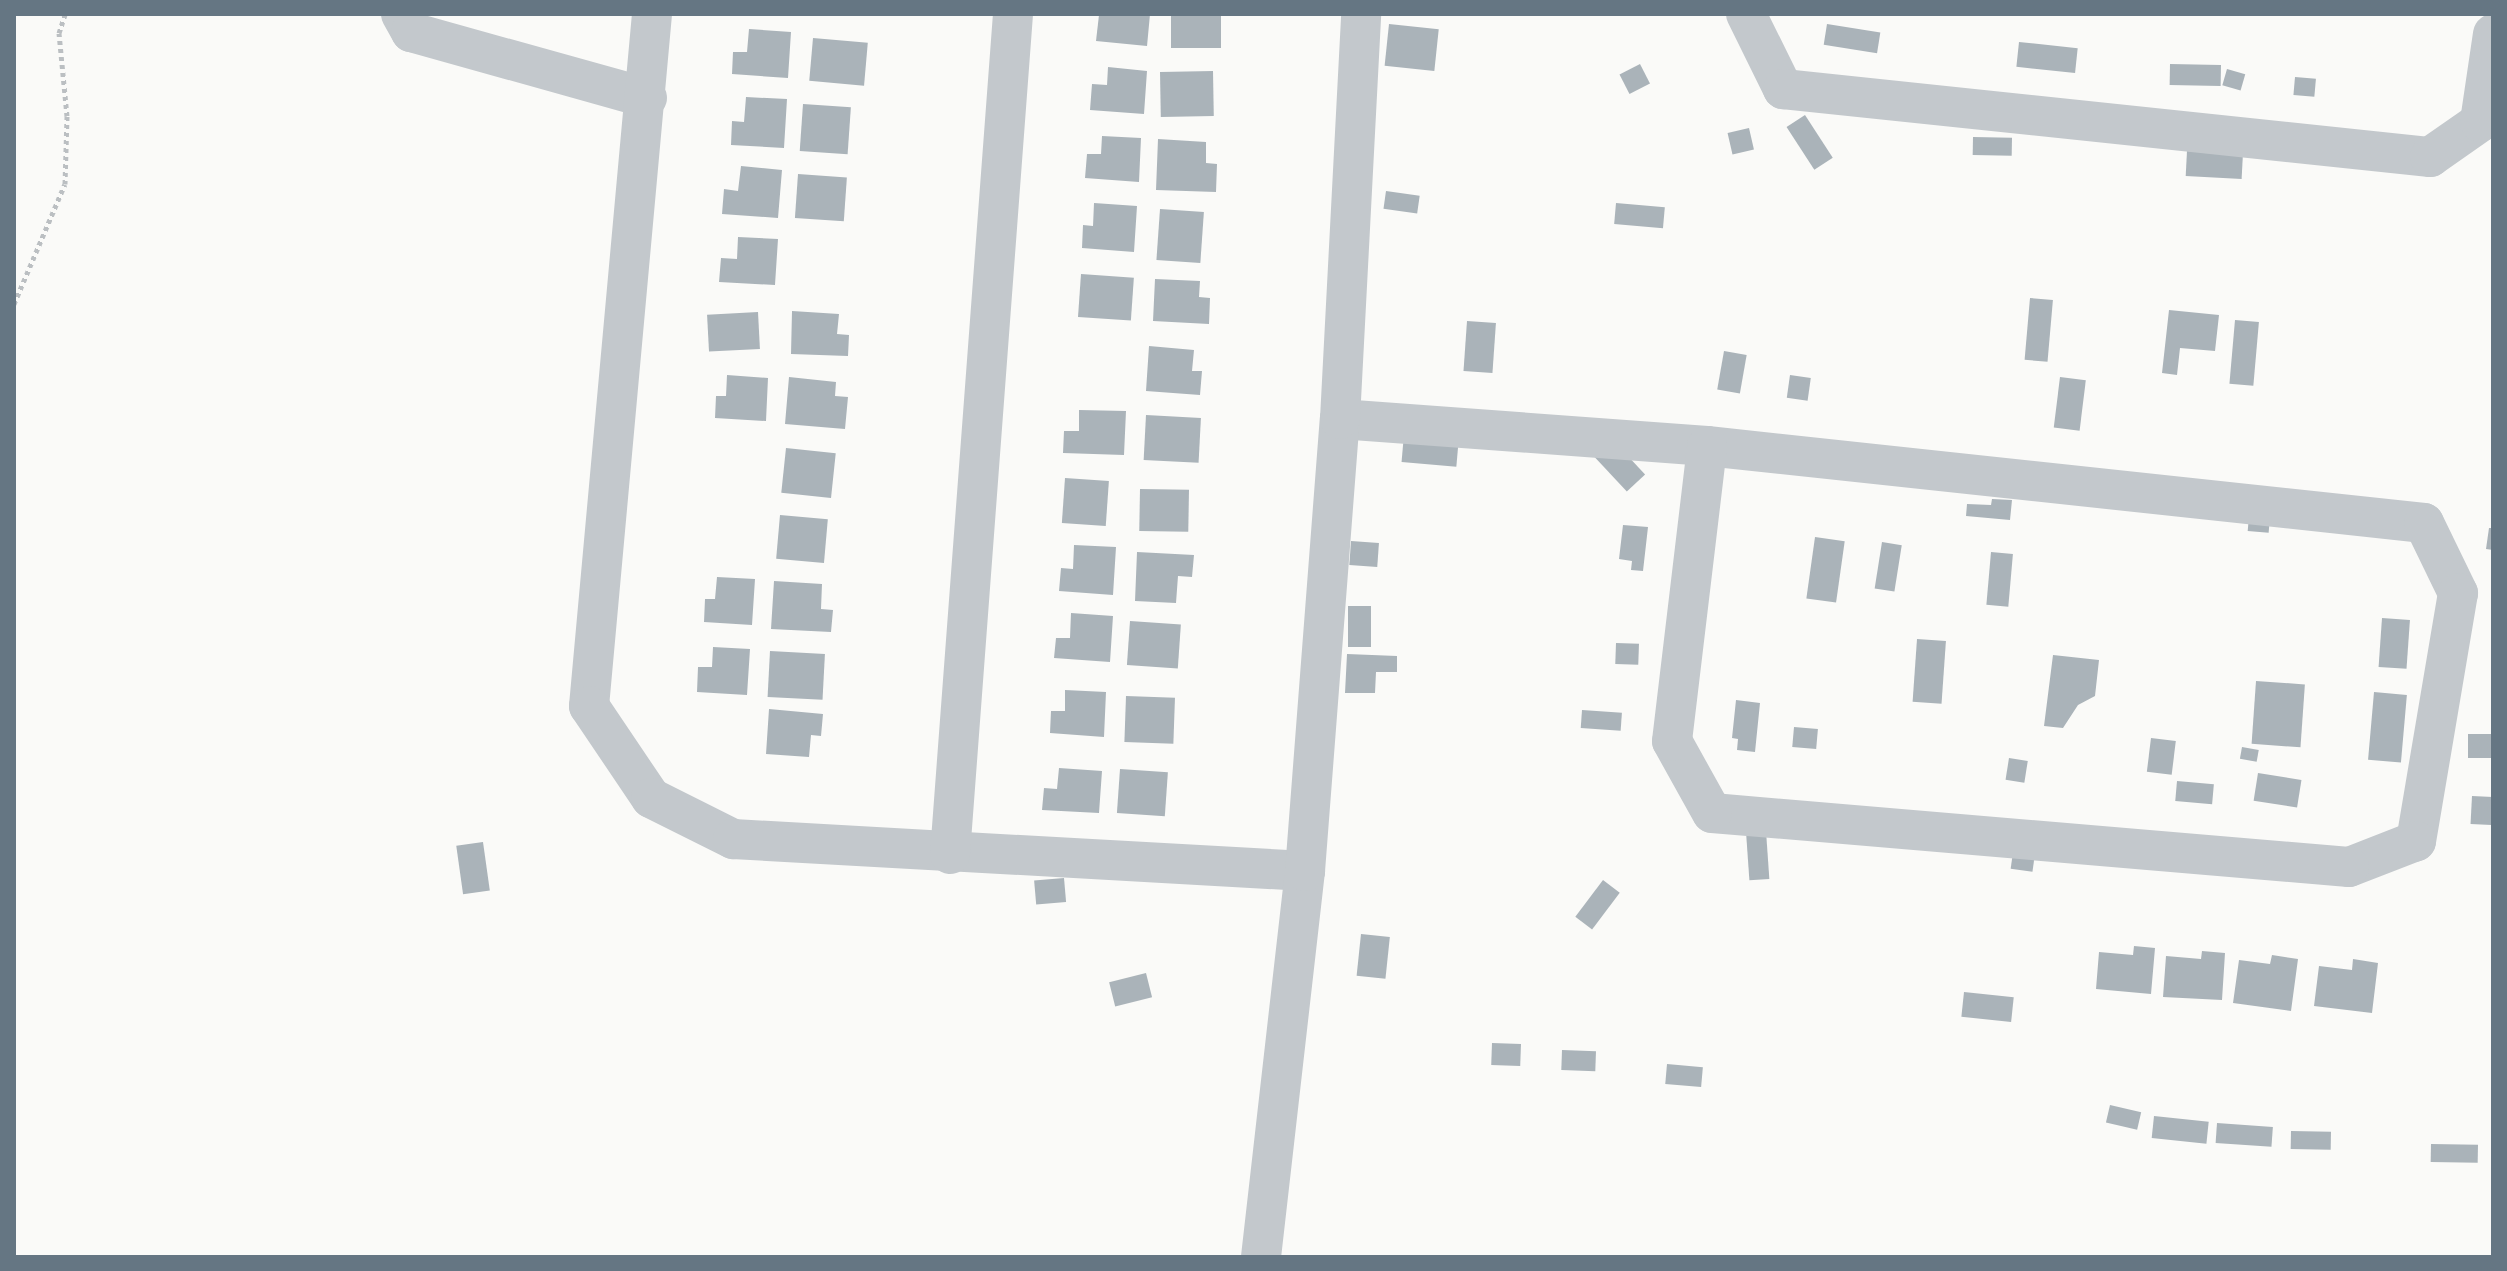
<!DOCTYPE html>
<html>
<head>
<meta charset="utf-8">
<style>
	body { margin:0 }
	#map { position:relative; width:2507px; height:1271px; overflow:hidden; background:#fafaf8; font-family:"Public Sans",sans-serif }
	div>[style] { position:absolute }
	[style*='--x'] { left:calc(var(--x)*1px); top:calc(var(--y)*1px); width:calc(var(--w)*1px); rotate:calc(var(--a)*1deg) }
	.building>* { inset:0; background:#aab3b9; transform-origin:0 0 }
	.path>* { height:5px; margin-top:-2.5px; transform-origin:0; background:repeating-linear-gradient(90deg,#bbbfc2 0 4px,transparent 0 8px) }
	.minor>* { height:40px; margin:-20px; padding:0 20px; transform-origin:20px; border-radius:20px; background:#c3c8cc }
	span { translate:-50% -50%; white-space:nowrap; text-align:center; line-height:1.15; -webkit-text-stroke:8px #fff; paint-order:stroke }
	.frame { position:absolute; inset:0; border:16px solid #657683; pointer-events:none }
</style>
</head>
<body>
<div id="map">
	<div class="building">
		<div style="clip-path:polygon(1150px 14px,1147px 46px,1096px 41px,1099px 15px)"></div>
		<div style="left:1171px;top:14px;width:50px;height:34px"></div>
		<div style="left:1389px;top:24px;width:50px;height:42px;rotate:6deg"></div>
		<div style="left:1827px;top:24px;width:54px;height:21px;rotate:9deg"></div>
		<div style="clip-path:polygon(749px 29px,791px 32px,788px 78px,732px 74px,733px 52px,747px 52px)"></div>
		<div style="left:813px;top:38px;width:55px;height:43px;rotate:5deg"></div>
		<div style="left:2019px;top:42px;width:59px;height:25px;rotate:6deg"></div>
		<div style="left:1640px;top:64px;width:22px;height:23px;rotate:63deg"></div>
		<div style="left:2170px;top:64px;width:51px;height:21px;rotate:1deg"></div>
		<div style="clip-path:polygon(1108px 67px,1147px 71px,1144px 114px,1090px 110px,1092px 84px,1107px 85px)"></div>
		<div style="left:2227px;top:69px;width:19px;height:17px;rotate:16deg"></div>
		<div style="left:1213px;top:71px;width:45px;height:53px;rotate:89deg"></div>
		<div style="left:2295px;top:77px;width:21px;height:18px;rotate:5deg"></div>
		<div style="clip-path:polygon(746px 97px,787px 99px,784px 148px,731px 145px,732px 121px,744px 122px)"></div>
		<div style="left:803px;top:104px;width:48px;height:47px;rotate:4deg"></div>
		<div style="left:1805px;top:115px;width:51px;height:22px;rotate:57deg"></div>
		<div style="left:1749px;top:128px;width:22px;height:22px;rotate:77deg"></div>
		<div style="clip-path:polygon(1102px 136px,1141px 138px,1139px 182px,1085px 178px,1087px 154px,1101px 154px)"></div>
		<div style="left:1973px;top:137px;width:39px;height:18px;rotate:1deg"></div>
		<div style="clip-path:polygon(1158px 139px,1206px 142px,1206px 163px,1217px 164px,1216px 192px,1156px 190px)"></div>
		<div style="left:2187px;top:151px;width:56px;height:25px;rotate:3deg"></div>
		<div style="clip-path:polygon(741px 166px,782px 170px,778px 218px,722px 214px,724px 189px,738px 191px)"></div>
		<div style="left:798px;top:174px;width:49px;height:44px;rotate:4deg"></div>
		<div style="left:1386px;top:191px;width:34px;height:18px;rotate:8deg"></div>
		<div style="clip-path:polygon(1094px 203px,1137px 206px,1134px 252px,1082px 248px,1083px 225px,1093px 226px)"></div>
		<div style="left:1616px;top:203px;width:49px;height:21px;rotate:5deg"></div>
		<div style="left:1160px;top:209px;width:44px;height:51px;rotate:4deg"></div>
		<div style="clip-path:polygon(738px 237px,778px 239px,775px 285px,719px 282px,721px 258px,737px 259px)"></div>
		<div style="left:1081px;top:274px;width:53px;height:43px;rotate:4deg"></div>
		<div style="clip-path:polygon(1155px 279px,1200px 281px,1199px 297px,1210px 298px,1209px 324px,1153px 321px)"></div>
		<div style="left:2030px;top:298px;width:23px;height:62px;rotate:5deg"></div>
		<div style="clip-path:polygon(2169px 310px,2219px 315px,2215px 351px,2180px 348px,2177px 375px,2162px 373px)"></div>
		<div style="clip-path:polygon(792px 311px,839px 314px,837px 334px,849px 335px,848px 356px,791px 354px)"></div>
		<div style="left:758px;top:312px;width:37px;height:51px;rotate:87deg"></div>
		<div style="left:2235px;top:320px;width:24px;height:64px;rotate:5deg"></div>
		<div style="left:1467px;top:321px;width:29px;height:50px;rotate:4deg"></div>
		<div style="clip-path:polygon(1149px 346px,1194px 350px,1192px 371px,1202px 371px,1200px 395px,1146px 391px)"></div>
		<div style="left:1724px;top:351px;width:23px;height:39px;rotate:10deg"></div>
		<div style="clip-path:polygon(727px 375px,768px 378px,766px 421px,715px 418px,716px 396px,726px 396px)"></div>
		<div style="left:1790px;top:375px;width:21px;height:23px;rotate:8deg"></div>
		<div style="clip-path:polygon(789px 377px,836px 382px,835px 396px,848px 397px,845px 429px,785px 424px)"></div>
		<div style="left:2060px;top:377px;width:26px;height:51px;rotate:7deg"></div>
		<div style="clip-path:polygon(1079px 410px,1126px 411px,1124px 455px,1063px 453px,1064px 431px,1079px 431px)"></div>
		<div style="left:1146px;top:415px;width:55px;height:45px;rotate:3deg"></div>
		<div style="left:1404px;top:434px;width:55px;height:28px;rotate:5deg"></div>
		<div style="left:1611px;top:438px;width:50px;height:25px;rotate:47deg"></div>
		<div style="left:786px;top:448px;width:50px;height:45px;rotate:6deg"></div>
		<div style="left:1065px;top:478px;width:44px;height:45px;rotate:4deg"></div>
		<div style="left:1140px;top:489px;width:49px;height:42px;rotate:1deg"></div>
		<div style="clip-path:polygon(1992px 499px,2012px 500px,2010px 520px,1966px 516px,1967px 504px,1991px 505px)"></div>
		<div style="left:780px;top:515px;width:48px;height:44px;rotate:5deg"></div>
		<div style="left:2249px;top:516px;width:21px;height:15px;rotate:5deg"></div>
		<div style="clip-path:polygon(1623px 525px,1648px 527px,1643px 571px,1631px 570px,1632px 561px,1619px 559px)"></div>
		<div style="clip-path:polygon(2489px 528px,2493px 528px,2493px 550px,2486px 549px)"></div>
		<div style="left:1815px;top:537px;width:30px;height:62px;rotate:8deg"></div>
		<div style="left:1351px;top:541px;width:28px;height:24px;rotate:4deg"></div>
		<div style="left:1882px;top:542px;width:20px;height:47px;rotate:9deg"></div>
		<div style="clip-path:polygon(1074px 545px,1116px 547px,1113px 595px,1059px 591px,1061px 568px,1073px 569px)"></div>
		<div style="clip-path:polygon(1137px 552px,1194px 555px,1192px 577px,1178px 576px,1176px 603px,1135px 601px)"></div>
		<div style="left:1991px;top:552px;width:22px;height:53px;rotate:5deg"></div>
		<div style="clip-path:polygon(717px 577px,755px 579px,752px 625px,704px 622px,705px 599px,715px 599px)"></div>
		<div style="clip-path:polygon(774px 581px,822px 584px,821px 609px,833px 610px,831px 632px,771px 629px)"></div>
		<div style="left:1348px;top:606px;width:23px;height:41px"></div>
		<div style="clip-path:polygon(1071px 613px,1113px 616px,1110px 662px,1054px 658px,1056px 638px,1070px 638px)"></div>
		<div style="left:2382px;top:618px;width:28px;height:49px;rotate:4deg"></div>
		<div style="left:1130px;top:621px;width:51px;height:44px;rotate:4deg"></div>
		<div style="left:1917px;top:639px;width:29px;height:63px;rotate:4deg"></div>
		<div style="left:1616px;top:643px;width:23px;height:21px;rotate:2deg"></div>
		<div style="clip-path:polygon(713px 647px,750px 649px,747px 695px,697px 692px,698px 667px,712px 667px)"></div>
		<div style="left:770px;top:651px;width:55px;height:46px;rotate:3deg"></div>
		<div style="clip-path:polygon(1347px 654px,1397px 656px,1397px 672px,1376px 672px,1375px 693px,1345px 693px)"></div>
		<div style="clip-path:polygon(2053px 655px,2099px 660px,2095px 696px,2078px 705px,2063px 728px,2044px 726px)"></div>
		<div style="left:2256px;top:681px;width:49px;height:63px;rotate:4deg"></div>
		<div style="clip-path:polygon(1065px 690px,1106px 692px,1104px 737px,1050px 733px,1051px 711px,1065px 711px)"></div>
		<div style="left:2374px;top:692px;width:33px;height:68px;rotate:5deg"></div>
		<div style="left:1126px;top:696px;width:49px;height:46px;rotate:2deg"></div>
		<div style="clip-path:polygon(1736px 700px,1760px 703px,1755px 752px,1737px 750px,1738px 739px,1732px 738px)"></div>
		<div style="clip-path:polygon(769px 709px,823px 714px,821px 736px,811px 735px,809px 757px,766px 754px)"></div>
		<div style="left:1582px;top:710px;width:40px;height:18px;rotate:4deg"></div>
		<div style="left:1794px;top:727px;width:24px;height:20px;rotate:5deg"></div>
		<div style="left:2468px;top:734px;width:25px;height:24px"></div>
		<div style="left:2151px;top:738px;width:25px;height:34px;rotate:7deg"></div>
		<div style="left:2242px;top:747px;width:17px;height:12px;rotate:10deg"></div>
		<div style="left:2009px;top:758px;width:19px;height:22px;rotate:9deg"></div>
		<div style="clip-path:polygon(1059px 768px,1102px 771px,1099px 813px,1042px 810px,1044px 788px,1057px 789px)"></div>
		<div style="left:1120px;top:769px;width:48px;height:44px;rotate:4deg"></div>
		<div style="left:2258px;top:773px;width:44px;height:28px;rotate:9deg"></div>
		<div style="left:2177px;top:781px;width:37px;height:20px;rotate:5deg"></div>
		<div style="left:2472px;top:796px;width:21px;height:28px;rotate:3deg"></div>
		<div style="left:1766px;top:831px;width:48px;height:20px;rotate:86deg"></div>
		<div style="left:483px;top:842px;width:49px;height:27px;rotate:82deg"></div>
		<div style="left:2014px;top:845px;width:22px;height:24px;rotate:8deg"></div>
		<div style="left:1064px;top:878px;width:24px;height:30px;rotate:85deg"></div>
		<div style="left:1603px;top:880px;width:21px;height:46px;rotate:37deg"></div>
		<div style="left:1361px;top:934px;width:29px;height:42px;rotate:6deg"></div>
		<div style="clip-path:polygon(2134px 946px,2155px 948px,2151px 994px,2096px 989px,2099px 952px,2133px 955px)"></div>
		<div style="clip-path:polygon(2202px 951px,2225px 953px,2222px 1000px,2163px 997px,2166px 956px,2201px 959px)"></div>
		<div style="clip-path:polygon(2272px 955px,2298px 959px,2291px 1011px,2233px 1003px,2239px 960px,2270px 964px)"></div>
		<div style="clip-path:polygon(2353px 959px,2378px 963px,2372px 1013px,2314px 1006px,2319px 966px,2352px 970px)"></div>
		<div style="left:1146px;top:973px;width:25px;height:38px;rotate:76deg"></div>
		<div style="left:1964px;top:992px;width:50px;height:25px;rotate:6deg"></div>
		<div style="left:1492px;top:1043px;width:29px;height:22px;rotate:2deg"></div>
		<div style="left:1562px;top:1050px;width:34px;height:20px;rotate:2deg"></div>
		<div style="left:1667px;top:1064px;width:36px;height:20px;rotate:5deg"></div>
		<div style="left:2110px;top:1105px;width:32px;height:18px;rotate:13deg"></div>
		<div style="left:2154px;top:1116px;width:55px;height:22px;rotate:6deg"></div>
		<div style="left:2217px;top:1123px;width:56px;height:20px;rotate:4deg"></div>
		<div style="left:2291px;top:1131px;width:40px;height:18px;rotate:1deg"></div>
		<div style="left:2431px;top:1144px;width:47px;height:18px;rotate:1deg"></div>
	</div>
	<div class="path">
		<div style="--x:14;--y:304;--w:130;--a:-67"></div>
		<div style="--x:65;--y:184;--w:68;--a:-88.3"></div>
		<div style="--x:67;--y:116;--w:83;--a:-95.5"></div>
		<div style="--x:59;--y:33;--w:20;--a:-72"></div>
	</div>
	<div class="minor">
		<div style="--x:401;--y:14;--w:21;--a:61"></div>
		<div style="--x:411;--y:32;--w:245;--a:15.6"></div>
		<div style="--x:652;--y:14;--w:695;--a:95.2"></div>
		<div style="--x:589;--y:706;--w:111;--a:56"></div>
		<div style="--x:651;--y:798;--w:92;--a:26.6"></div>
		<div style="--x:733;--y:839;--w:573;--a:3.2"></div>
		<div style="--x:1746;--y:14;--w:84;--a:63.7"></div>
		<div style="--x:1783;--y:89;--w:651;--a:6"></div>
		<div style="--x:2430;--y:157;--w:61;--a:-35"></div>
		<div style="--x:2480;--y:122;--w:89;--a:-81.6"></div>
		<div style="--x:1340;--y:419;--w:368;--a:4.2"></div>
		<div style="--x:1707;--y:446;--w:721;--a:6.13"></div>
		<div style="--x:2424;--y:523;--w:78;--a:64.1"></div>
		<div style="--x:2458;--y:593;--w:252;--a:99.6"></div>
		<div style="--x:2416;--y:841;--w:72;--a:158.8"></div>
		<div style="--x:2349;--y:867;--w:639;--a:-175.15"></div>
		<div style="--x:1712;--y:813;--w:82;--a:-119.1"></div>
		<div style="--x:1672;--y:741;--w:297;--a:-83.2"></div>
		<div style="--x:950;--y:854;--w:842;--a:-85.71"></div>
		<div style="--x:1261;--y:1257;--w:388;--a:-83.5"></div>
		<div style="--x:1305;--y:871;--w:453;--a:-85.6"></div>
		<div style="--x:1340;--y:419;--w:406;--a:-87"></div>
	</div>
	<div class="frame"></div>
</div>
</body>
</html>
